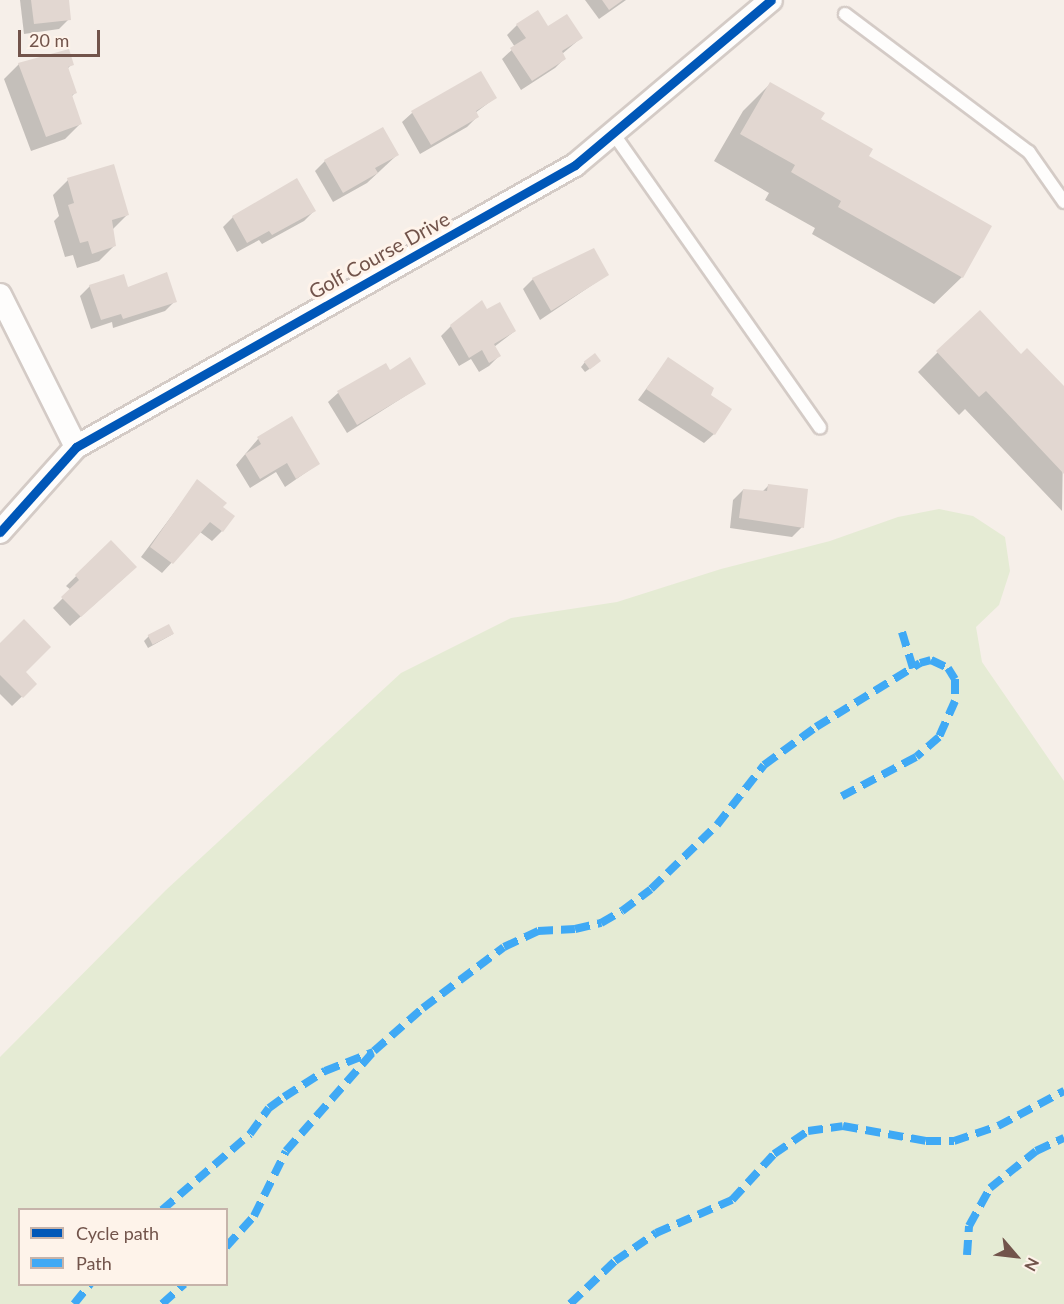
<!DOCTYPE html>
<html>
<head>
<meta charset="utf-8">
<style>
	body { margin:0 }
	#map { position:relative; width:1064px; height:1304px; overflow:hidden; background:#f6efe9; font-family:Lato,sans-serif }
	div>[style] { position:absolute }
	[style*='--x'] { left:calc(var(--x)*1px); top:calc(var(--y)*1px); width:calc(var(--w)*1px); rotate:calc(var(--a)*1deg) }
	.green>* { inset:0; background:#e5ebd4 }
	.shadow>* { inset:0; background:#0003 }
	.building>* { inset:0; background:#e2d7d1; transform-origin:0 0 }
	.roads { filter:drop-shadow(2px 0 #d4cbc6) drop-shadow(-2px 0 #d4cbc6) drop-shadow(0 2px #d4cbc6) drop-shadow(0 -2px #d4cbc6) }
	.lane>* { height:12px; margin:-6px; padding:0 6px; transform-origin:6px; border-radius:6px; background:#fefdfc }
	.street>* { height:22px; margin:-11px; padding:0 11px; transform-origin:11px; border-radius:11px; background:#fefdfc }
	.quiet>* { height:8px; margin-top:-4px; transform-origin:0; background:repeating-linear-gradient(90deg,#3fa9f5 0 15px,transparent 0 23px) }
	.cycleway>* { height:9px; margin:-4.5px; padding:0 4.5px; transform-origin:4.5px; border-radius:4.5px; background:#0057b8 }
	span { translate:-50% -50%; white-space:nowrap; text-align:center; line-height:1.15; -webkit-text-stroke:6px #fef3ea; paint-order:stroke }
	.street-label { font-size:20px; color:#72544b }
	.legend { position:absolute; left:18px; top:1208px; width:210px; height:78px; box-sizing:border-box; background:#fef3ea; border:2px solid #c6b3aa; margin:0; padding:8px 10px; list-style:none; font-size:18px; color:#72544b }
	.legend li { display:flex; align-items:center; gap:12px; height:30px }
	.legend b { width:30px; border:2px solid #c6b3aa }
	.north { position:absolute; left:986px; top:1226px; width:60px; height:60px; -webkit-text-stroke:4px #fef3ea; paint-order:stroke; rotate:118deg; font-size:16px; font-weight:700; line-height:24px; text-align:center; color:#72544b }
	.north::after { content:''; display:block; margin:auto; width:21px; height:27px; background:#72544b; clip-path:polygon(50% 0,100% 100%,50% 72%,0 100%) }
	.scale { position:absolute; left:18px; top:30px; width:82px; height:27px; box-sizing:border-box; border:3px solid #72544b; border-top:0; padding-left:8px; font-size:18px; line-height:21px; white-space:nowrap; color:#72544b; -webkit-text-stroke:4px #fef3ea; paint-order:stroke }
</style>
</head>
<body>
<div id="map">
	<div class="green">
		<div style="clip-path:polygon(evenodd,939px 509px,973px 516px,1005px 537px,1010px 571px,999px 605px,976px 627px,982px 662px,1064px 781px,1064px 1304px,0 1304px,0 1057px,166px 890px,401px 673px,511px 618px,617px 602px,721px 569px,830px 541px,898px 517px,939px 509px,20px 1210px,226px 1210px,226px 1284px,20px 1284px,20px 1210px)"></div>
	</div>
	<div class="shadow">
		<div style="clip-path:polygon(20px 0,66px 0,69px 19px,59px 29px,24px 34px)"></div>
		<div style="clip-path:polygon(585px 0,626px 0,599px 19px)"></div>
		<div style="clip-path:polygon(517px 25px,547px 28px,581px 38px,562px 54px,565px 58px,555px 68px,521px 90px,502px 59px,515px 47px,507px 35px)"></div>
		<div style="clip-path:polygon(19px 64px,72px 64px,67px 69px,75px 93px,71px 97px,80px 124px,65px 139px,31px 151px,4px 79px)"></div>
		<div style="clip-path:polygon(770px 84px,867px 156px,990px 227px,962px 277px,934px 304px,812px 234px,815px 228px,765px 200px,769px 193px,714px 161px,743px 111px)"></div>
		<div style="clip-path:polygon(495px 98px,475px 113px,477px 117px,467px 127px,420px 154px,402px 122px,412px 113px)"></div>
		<div style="clip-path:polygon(397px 155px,367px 183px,333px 202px,315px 171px,325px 161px)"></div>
		<div style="clip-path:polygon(68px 180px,128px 214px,112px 230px,114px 246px,99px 261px,77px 268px,73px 255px,65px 257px,54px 221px,59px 216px,53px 195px)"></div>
		<div style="clip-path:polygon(314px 211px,304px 221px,262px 244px,259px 240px,237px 252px,223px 227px,233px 217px)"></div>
		<div style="clip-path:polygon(607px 275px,540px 320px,523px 289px,533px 279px)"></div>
		<div style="clip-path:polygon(90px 286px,127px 289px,175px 301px,165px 311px,113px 328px,112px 322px,91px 329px,80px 296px)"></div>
		<div style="clip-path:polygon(487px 311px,515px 331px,494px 347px,499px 356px,489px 366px,479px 372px,471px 359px,459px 366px,441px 336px,451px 326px)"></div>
		<div style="clip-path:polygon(938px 352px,1021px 356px,1064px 388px,1062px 511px,965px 409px,959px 415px,918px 372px)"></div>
		<div style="clip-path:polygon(668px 359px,714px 434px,704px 443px,638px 400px)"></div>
		<div style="clip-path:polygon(585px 362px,595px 365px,585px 372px,581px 367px)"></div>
		<div style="clip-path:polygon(389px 372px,424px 384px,347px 433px,328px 402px,338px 393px)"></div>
		<div style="clip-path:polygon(291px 418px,318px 464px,285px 487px,276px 472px,250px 488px,236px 465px,258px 439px)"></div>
		<div style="clip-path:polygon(197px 482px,221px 507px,222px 531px,212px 541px,200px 532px,162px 573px,141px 557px)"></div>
		<div style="clip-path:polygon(768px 486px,802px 527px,792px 537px,730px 528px,733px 500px,743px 490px,762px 492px)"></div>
		<div style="clip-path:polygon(111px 542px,125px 577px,70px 626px,53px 608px,71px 590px,66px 586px)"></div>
		<div style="clip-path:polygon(173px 634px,148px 648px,144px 641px,149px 636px)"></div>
		<div style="clip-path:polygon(0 645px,35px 684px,12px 706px,0 694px)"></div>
	</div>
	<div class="building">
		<div style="clip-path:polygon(31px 0,69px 0,71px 20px,34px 24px)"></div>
		<div style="clip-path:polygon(602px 0,623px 0,609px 10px)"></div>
		<div style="clip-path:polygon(538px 10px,548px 26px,567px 14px,583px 38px,562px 51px,566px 59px,532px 81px,510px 48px,526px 38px,516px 24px)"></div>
		<div style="clip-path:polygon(69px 49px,74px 65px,68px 67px,77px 93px,72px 95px,82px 124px,46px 137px,18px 63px)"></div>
		<div style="clip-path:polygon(481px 71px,497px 98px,476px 111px,479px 117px,431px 145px,411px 111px)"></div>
		<div style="clip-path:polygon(770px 82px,825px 113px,821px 119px,873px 149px,869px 156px,992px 226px,963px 278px,838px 207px,841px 201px,791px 172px,795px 165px,740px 134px)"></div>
		<div style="clip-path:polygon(383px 127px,399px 155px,375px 168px,378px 173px,343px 193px,324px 160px)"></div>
		<div style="clip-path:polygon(114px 164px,129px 215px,112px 220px,116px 246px,92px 254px,88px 241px,80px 243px,68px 205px,74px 203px,67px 178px)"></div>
		<div style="clip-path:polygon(297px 178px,316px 211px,272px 235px,269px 231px,247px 243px,232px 216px)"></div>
		<div style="clip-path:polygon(594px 248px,609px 275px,551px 311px,532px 278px)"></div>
		<div style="clip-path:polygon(167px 272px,177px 302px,123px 319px,121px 314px,101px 320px,89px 285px,124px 274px,128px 287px)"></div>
		<div style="clip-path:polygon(482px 300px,487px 309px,500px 302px,516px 331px,494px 344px,501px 356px,489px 363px,482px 350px,469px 358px,450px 325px)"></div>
		<div style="clip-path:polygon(980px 310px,1021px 354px,1027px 348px,1064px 386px,1064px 474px,986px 391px,979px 397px,936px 351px)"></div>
		<div style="left:595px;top:353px;width:10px;height:14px;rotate:53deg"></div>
		<div style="clip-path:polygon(410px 357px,426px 384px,357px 425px,337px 391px,386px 363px,390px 370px)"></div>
		<div style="clip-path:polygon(668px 357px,714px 388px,711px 395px,732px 409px,715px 435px,646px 389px)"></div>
		<div style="clip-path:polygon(292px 416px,320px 464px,296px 479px,287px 463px,260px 479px,245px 454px,261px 444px,257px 437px)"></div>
		<div style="clip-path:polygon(197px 479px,227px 503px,223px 507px,235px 516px,223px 532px,210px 522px,173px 564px,150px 547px)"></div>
		<div style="clip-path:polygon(768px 484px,808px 489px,804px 528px,739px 518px,743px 489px,767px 491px)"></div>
		<div style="clip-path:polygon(111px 540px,137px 567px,81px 617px,61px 597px,79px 580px,75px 575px)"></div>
		<div style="clip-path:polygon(24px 619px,51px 647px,26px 672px,37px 684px,23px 698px,0 675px,0 643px)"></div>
		<div style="left:169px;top:624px;width:11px;height:24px;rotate:63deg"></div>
	</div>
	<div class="roads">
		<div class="lane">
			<div style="--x:845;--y:14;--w:230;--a:36.9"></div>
			<div style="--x:1029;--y:152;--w:61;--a:55"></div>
			<div style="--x:613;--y:133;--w:360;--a:54.9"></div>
		</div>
		<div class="street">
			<div style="--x:0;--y:295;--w:170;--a:63.4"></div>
			<div style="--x:0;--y:532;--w:114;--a:-48.2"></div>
			<div style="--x:76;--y:447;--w:573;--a:-29.47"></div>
			<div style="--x:575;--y:165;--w:256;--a:-40.1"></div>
		</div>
	</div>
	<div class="quiet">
		<div style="--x:902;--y:632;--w:38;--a:73"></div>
		<div style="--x:162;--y:1210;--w:116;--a:-40.8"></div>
		<div style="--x:250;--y:1134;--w:32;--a:-54"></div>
		<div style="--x:269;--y:1108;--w:19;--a:-36"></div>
		<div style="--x:284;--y:1097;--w:49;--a:-32.4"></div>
		<div style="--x:325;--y:1071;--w:52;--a:-21.6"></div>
		<div style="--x:226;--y:1247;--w:42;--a:-47.9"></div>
		<div style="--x:254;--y:1216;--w:72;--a:-63.8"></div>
		<div style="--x:286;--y:1151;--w:133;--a:-48.7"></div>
		<div style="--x:374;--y:1051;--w:65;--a:-41.3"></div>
		<div style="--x:423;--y:1008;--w:101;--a:-37"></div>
		<div style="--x:504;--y:947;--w:38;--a:-25"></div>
		<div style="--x:538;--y:931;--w:37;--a:-3"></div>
		<div style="--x:575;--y:929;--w:27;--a:-13"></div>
		<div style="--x:601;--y:923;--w:24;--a:-30"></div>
		<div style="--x:622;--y:911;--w:36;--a:-37"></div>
		<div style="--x:651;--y:889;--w:92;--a:-44.1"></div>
		<div style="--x:717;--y:825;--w:76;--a:-51.9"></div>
		<div style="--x:764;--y:765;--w:64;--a:-36.2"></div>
		<div style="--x:816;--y:727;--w:122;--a:-31.6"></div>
		<div style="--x:920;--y:663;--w:11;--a:-15"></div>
		<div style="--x:931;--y:660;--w:19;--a:25"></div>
		<div style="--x:948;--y:668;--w:13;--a:58"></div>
		<div style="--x:955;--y:679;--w:22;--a:90"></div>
		<div style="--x:955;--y:701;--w:39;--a:114"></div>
		<div style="--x:939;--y:737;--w:30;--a:139"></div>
		<div style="--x:916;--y:757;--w:84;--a:152.2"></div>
		<div style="--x:967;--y:1255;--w:29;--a:-86"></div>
		<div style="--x:969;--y:1226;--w:43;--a:-61.1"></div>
		<div style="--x:990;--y:1188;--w:59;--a:-38.8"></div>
		<div style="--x:1036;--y:1151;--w:31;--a:-25"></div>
		<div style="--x:74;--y:1304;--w:26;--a:-51"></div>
		<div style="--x:162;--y:1304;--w:30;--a:-42"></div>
		<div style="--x:570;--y:1304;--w:62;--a:-43.7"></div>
		<div style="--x:615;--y:1261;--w:50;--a:-34.3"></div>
		<div style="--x:656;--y:1233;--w:83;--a:-23.5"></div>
		<div style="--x:732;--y:1200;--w:62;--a:-47.6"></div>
		<div style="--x:774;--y:1154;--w:41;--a:-34.1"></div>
		<div style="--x:808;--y:1131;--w:35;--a:-8"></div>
		<div style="--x:843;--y:1126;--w:84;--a:10.2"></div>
		<div style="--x:926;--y:1141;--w:28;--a:0"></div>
		<div style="--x:954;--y:1141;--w:46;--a:-18.8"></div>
		<div style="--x:998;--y:1126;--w:75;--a:-27.9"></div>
	</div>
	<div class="cycleway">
		<div style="--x:0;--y:532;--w:114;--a:-48.2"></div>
		<div style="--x:76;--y:447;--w:573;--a:-29.47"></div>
		<div style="--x:575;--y:165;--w:256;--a:-40.1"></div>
	</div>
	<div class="street-label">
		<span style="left:379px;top:255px;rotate:-29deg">Golf Course Drive</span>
	</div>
	<ul class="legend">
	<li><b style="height:8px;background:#0057b8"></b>Cycle path</li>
	<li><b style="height:8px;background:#3fa9f5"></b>Path</li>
	</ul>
	<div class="north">N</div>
	<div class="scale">20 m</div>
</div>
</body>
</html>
